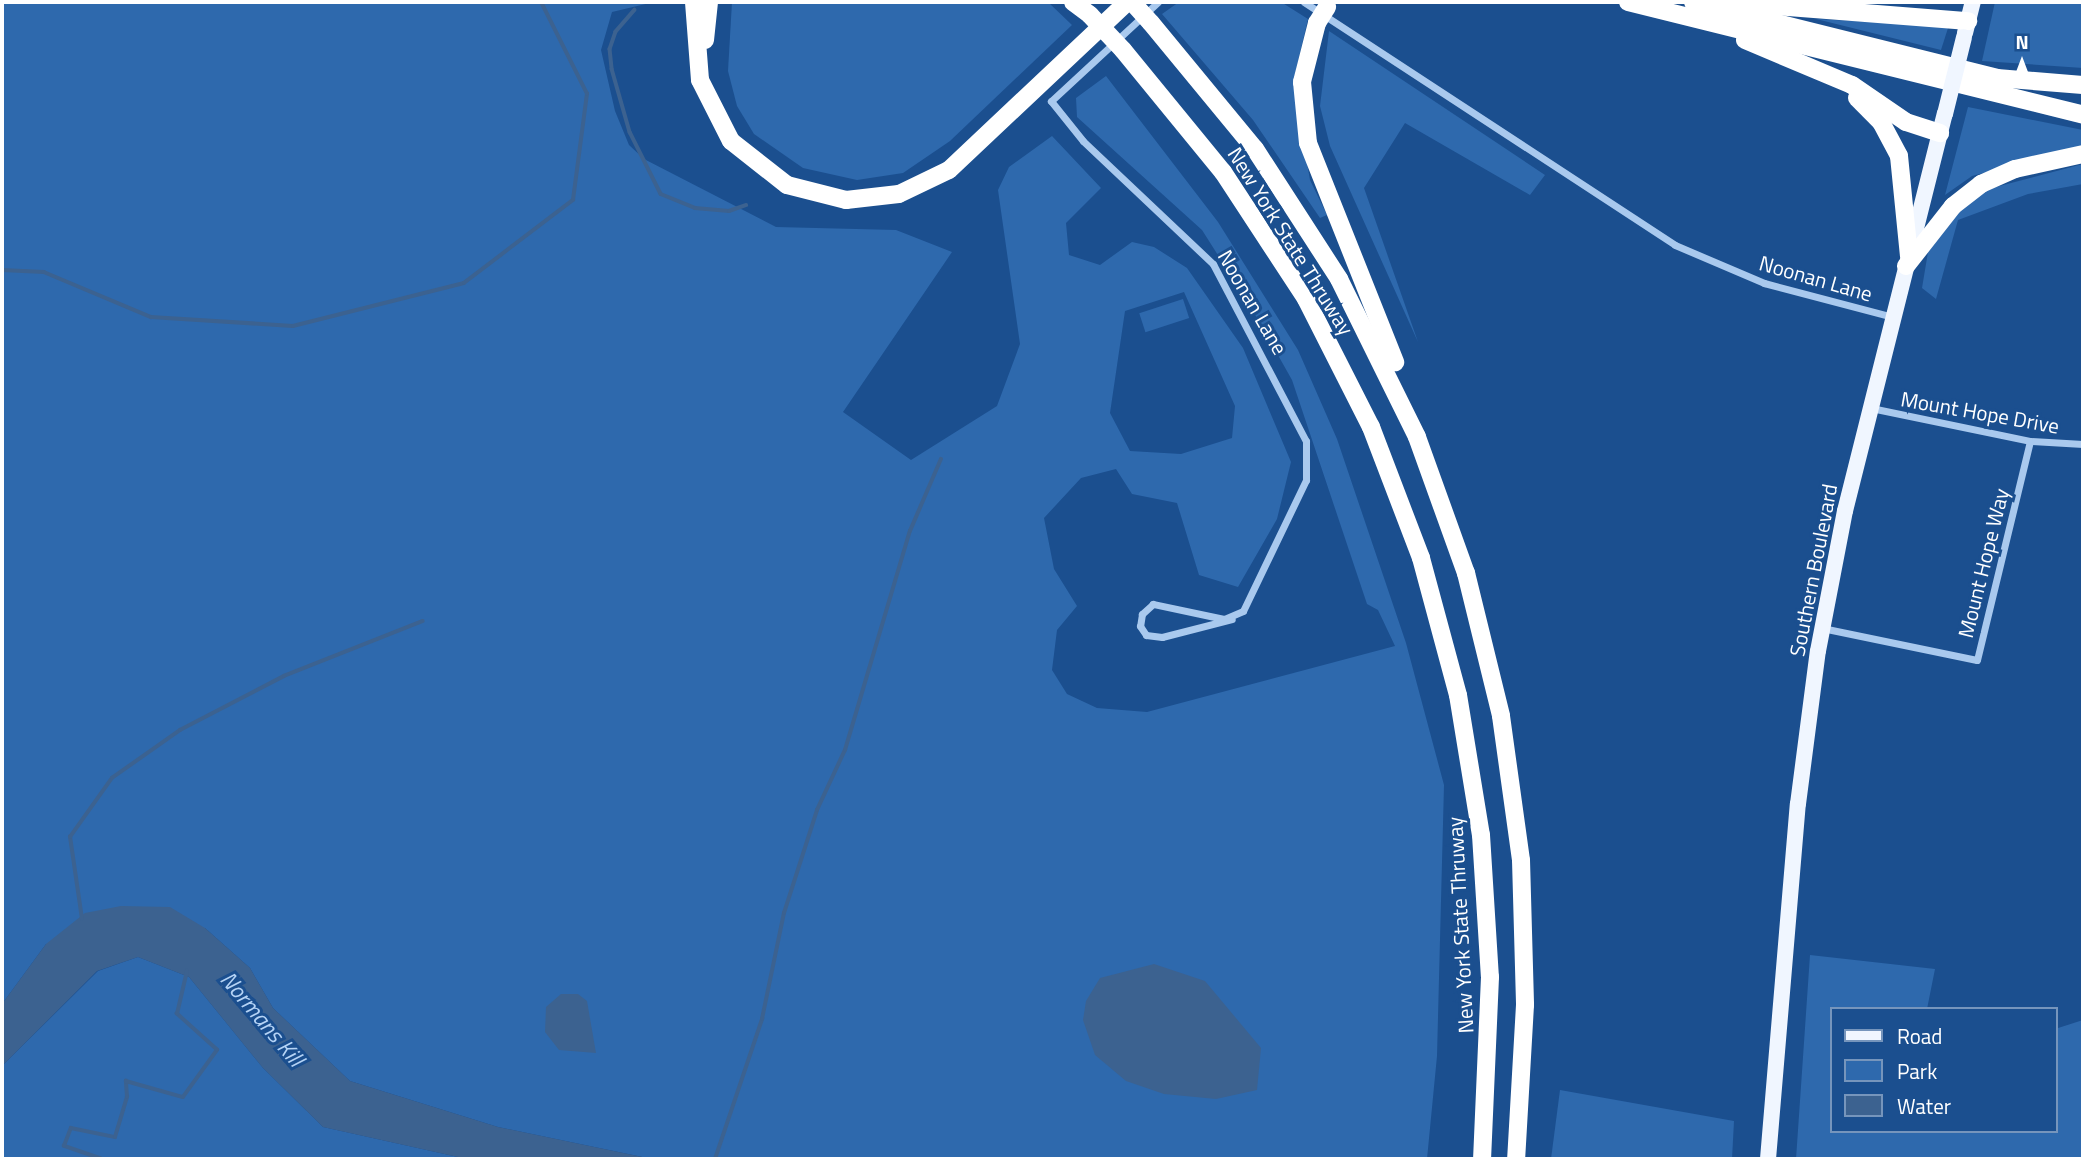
<!DOCTYPE html>
<html>
<head>
<meta charset="utf-8">
<style>
	body { margin:0 }
	#map { position:relative; width:2085px; height:1161px; overflow:hidden; background:#1b4f8f; font-family:"Titillium Web",sans-serif }
	div>[style] { position:absolute }
	[style*='--x'] { left:calc(var(--x)*1px); top:calc(var(--y)*1px); width:calc(var(--w)*1px); rotate:calc(var(--a)*1deg) }
	.green>* { inset:0; background:#2e69ad; transform-origin:0 0 }
	.water>* { inset:0; background:#3c6290 }
	.stream>* { height:3.5px; margin:-1.75px; padding:0 1.75px; transform-origin:1.75px; border-radius:1.75px; background:#3c6290 }
	.minor>* { height:7px; margin:-3.5px; padding:0 3.5px; transform-origin:3.5px; border-radius:3.5px; background:#a9c9ee }
	.primary>* { height:16px; margin:-8px; padding:0 8px; transform-origin:8px; border-radius:8px; background:#f0f6ff }
	.motorway>* { height:18px; margin:-9px; padding:0 9px; transform-origin:9px; border-radius:9px; background:#fff }
	.primary-bridge>* { height:16px; margin:-8px; padding:0 8px; transform-origin:8px; border-radius:8px; background:#f0f6ff }
	.motorway-bridge>* { height:18px; margin:-9px; padding:0 9px; transform-origin:9px; border-radius:9px; background:#fff }
	span { translate:-50% -50%; white-space:nowrap; text-align:center; line-height:1.15; -webkit-text-stroke:6px #1b4f8f; paint-order:stroke }
	.street-label { font-size:21px; color:#fff }
	.water-label { font-size:23px; color:#b5d3f5; font-style:italic }
	.frame { position:absolute; inset:0; border:4px solid #fff; pointer-events:none }
	.legend { position:absolute; left:1830px; top:1007px; width:228px; height:126px; box-sizing:border-box; background:#1b4f8f; border:2px solid #7695bc; margin:0; padding:9px 12px; list-style:none; font-size:21px; color:#fff }
	.legend li { display:flex; align-items:center; gap:14px; height:35px }
	.legend b { width:35px; border:2px solid #7695bc }
	.north { position:absolute; left:1987px; top:28px; width:70px; height:70px; -webkit-text-stroke:5px #1b4f8f; paint-order:stroke; rotate:0deg; font-size:19px; font-weight:700; line-height:28px; text-align:center; color:#fff }
	.north::after { content:''; display:block; margin:auto; width:24px; height:32px; background:#fff; clip-path:polygon(50% 0,100% 100%,50% 72%,0 100%) }
</style>
</head>
<body>
<div id="map">
	<div class="green">
		<div style="clip-path:polygon(evenodd,2px 2px,654px 2px,612px 12px,601px 50px,615px 111px,629px 145px,644px 159px,776px 227px,896px 230px,952px 252px,843px 412px,911px 460px,997px 406px,1020px 344px,998px 190px,1009px 167px,1052px 136px,1101px 188px,1066px 223px,1069px 255px,1100px 265px,1132px 242px,1154px 247px,1187px 268px,1243px 348px,1291px 462px,1277px 519px,1238px 587px,1199px 575px,1177px 503px,1132px 494px,1116px 469px,1081px 478px,1044px 518px,1054px 569px,1077px 606px,1057px 630px,1052px 670px,1067px 694px,1097px 708px,1147px 712px,1395px 646px,1378px 610px,1367px 604px,1292px 380px,1249px 304px,1202px 230px,1077px 117px,1076px 98px,1106px 76px,1218px 222px,1298px 350px,1337px 439px,1406px 643px,1444px 785px,1437px 1056px,1427px 1159px,652px 1159px,498px 1127px,350px 1081px,273px 1008px,250px 968px,205px 928px,46px 944px,2px 1004px,2px 2px,1184px 292px,1235px 406px,1232px 438px,1181px 454px,1130px 451px,1110px 413px,1125px 311px,1184px 292px)"></div>
		<div style="clip-path:polygon(732px 2px,1048px 2px,1072px 25px,950px 141px,903px 173px,857px 180px,803px 168px,754px 134px,737px 106px,728px 71px)"></div>
		<div style="clip-path:polygon(1179px 2px,1281px 2px,1308px 19px,1293px 83px,1310px 180px,1327px 215px,1320px 218px,1253px 120px,1162px 14px)"></div>
		<div style="clip-path:polygon(1995px 2px,2083px 2px,2083px 68px,1982px 61px)"></div>
		<div style="clip-path:polygon(1816px 19px,1945px 26px,1948px 28px,1941px 50px)"></div>
		<div style="clip-path:polygon(1329px 31px,1545px 175px,1530px 195px,1405px 123px,1364px 188px,1418px 342px,1330px 146px,1320px 106px)"></div>
		<div style="clip-path:polygon(1968px 107px,2083px 130px,2083px 147px,1972px 176px,1945px 195px)"></div>
		<div style="clip-path:polygon(2083px 164px,2083px 184px,2028px 194px,1958px 220px,1936px 299px,1922px 288px,1928px 252px,1965px 205px,1992px 188px)"></div>
		<div style="left:1183px;top:299px;width:20px;height:46px;rotate:72deg"></div>
		<div style="clip-path:polygon(1810px 955px,1935px 969px,1927px 1009px,1831px 1009px,1831px 1131px,2055px 1131px,2055px 1029px,2083px 1020px,2083px 1159px,1796px 1159px)"></div>
		<div style="clip-path:polygon(138px 957px,189px 977px,263px 1068px,323px 1127px,467px 1159px,2px 1159px,2px 1066px,98px 971px)"></div>
		<div style="clip-path:polygon(1560px 1090px,1734px 1121px,1732px 1159px,1551px 1159px)"></div>
	</div>
	<div class="water">
		<div style="clip-path:polygon(121px 906px,170px 907px,205px 928px,250px 968px,273px 1008px,350px 1081px,498px 1127px,652px 1159px,467px 1159px,323px 1127px,263px 1068px,189px 977px,138px 957px,97px 971px,2px 1066px,2px 1004px,46px 944px,85px 913px)"></div>
		<div style="clip-path:polygon(1154px 964px,1205px 981px,1261px 1048px,1257px 1090px,1216px 1099px,1164px 1094px,1126px 1081px,1095px 1055px,1083px 1020px,1086px 1001px,1100px 978px)"></div>
		<div style="clip-path:polygon(561px 994px,578px 994px,587px 1001px,596px 1053px,559px 1050px,545px 1032px,546px 1007px)"></div>
	</div>
	<div class="stream">
		<div style="--x:635;--y:10;--w:29;--a:131"></div>
		<div style="--x:616;--y:32;--w:18;--a:109"></div>
		<div style="--x:610;--y:49;--w:20;--a:84"></div>
		<div style="--x:612;--y:69;--w:66;--a:74.1"></div>
		<div style="--x:630;--y:132;--w:69;--a:63.4"></div>
		<div style="--x:661;--y:194;--w:37;--a:22"></div>
		<div style="--x:695;--y:208;--w:34;--a:5"></div>
		<div style="--x:729;--y:211;--w:18;--a:-19"></div>
		<div style="--x:2;--y:270;--w:42;--a:2.7"></div>
		<div style="--x:44;--y:272;--w:116;--a:22.8"></div>
		<div style="--x:151;--y:317;--w:142;--a:3.6"></div>
		<div style="--x:293;--y:326;--w:176;--a:-14.1"></div>
		<div style="--x:464;--y:283;--w:137;--a:-37.3"></div>
		<div style="--x:573;--y:200;--w:107;--a:-82.5"></div>
		<div style="--x:587;--y:94;--w:103;--a:-116.6"></div>
		<div style="--x:82;--y:919;--w:83;--a:-98.3"></div>
		<div style="--x:70;--y:837;--w:72;--a:-54.6"></div>
		<div style="--x:112;--y:778;--w:83;--a:-35.2"></div>
		<div style="--x:180;--y:730;--w:117;--a:-27.4"></div>
		<div style="--x:284;--y:676;--w:149;--a:-21.6"></div>
		<div style="--x:101;--y:1159;--w:39;--a:-161"></div>
		<div style="--x:64;--y:1146;--w:19;--a:-69"></div>
		<div style="--x:71;--y:1128;--w:45;--a:11.6"></div>
		<div style="--x:115;--y:1137;--w:42;--a:-73.3"></div>
		<div style="--x:127;--y:1097;--w:16;--a:-94"></div>
		<div style="--x:126;--y:1081;--w:59;--a:15.7"></div>
		<div style="--x:183;--y:1097;--w:58;--a:-54.1"></div>
		<div style="--x:217;--y:1050;--w:54;--a:-138"></div>
		<div style="--x:177;--y:1014;--w:44;--a:-76.9"></div>
		<div style="--x:715;--y:1159;--w:148;--a:-71.4"></div>
		<div style="--x:762;--y:1019;--w:108;--a:-78.3"></div>
		<div style="--x:784;--y:913;--w:108;--a:-72.2"></div>
		<div style="--x:817;--y:810;--w:66;--a:-65"></div>
		<div style="--x:845;--y:750;--w:228;--a:-73.5"></div>
		<div style="--x:910;--y:531;--w:78;--a:-66.7"></div>
	</div>
	<div class="minor">
		<div style="--x:1158;--y:2;--w:146;--a:137.2"></div>
		<div style="--x:1051;--y:101;--w:51;--a:51.3"></div>
		<div style="--x:1083;--y:141;--w:179;--a:43.4"></div>
		<div style="--x:1213;--y:264;--w:200;--a:62.3"></div>
		<div style="--x:1306;--y:441;--w:39;--a:90"></div>
		<div style="--x:1306;--y:480;--w:145;--a:115.7"></div>
		<div style="--x:1243;--y:611;--w:21;--a:157"></div>
		<div style="--x:1224;--y:619;--w:73;--a:-168.1"></div>
		<div style="--x:1153;--y:604;--w:15;--a:138"></div>
		<div style="--x:1142;--y:614;--w:12;--a:99"></div>
		<div style="--x:1140;--y:626;--w:11;--a:56"></div>
		<div style="--x:1146;--y:635;--w:16;--a:7"></div>
		<div style="--x:1162;--y:637;--w:72;--a:-14.4"></div>
		<div style="--x:1304;--y:2;--w:443;--a:33.2"></div>
		<div style="--x:1675;--y:245;--w:97;--a:23.1"></div>
		<div style="--x:1764;--y:283;--w:133;--a:14.8"></div>
		<div style="--x:1871;--y:408;--w:162;--a:11.7"></div>
		<div style="--x:2030;--y:441;--w:53;--a:3.2"></div>
		<div style="--x:1822;--y:628;--w:158;--a:11.7"></div>
		<div style="--x:1977;--y:660;--w:225;--a:-76.4"></div>
	</div>
	<div class="primary">
		<div style="--x:1965;--y:33;--w:32;--a:-76"></div>
		<div style="--x:1768;--y:1159;--w:356;--a:-85.2"></div>
		<div style="--x:1798;--y:804;--w:154;--a:-82.6"></div>
		<div style="--x:1818;--y:651;--w:143;--a:-79.1"></div>
		<div style="--x:1845;--y:511;--w:409;--a:-75.9"></div>
	</div>
	<div class="motorway">
		<div style="--x:694;--y:2;--w:78;--a:85.6"></div>
		<div style="--x:700;--y:80;--w:68;--a:63.1"></div>
		<div style="--x:731;--y:141;--w:71;--a:38.2"></div>
		<div style="--x:787;--y:185;--w:61;--a:14.3"></div>
		<div style="--x:846;--y:200;--w:53;--a:-6.5"></div>
		<div style="--x:899;--y:194;--w:55;--a:-25.6"></div>
		<div style="--x:949;--y:170;--w:245;--a:-43.3"></div>
		<div style="--x:1073;--y:2;--w:21;--a:37"></div>
		<div style="--x:1628;--y:2;--w:469;--a:13.9"></div>
		<div style="--x:1693;--y:2;--w:313;--a:14"></div>
		<div style="--x:1997;--y:78;--w:86;--a:4.7"></div>
		<div style="--x:1738;--y:3;--w:231;--a:4.5"></div>
		<div style="--x:1151;--y:23;--w:163;--a:50.5"></div>
		<div style="--x:1255;--y:149;--w:155;--a:57.1"></div>
		<div style="--x:1339;--y:279;--w:176;--a:63.7"></div>
		<div style="--x:1417;--y:437;--w:145;--a:70.2"></div>
		<div style="--x:1466;--y:573;--w:147;--a:76.2"></div>
		<div style="--x:1501;--y:716;--w:145;--a:82.1"></div>
		<div style="--x:1521;--y:860;--w:145;--a:88.4"></div>
		<div style="--x:1525;--y:1005;--w:154;--a:93.3"></div>
		<div style="--x:1317;--y:23;--w:61;--a:104.3"></div>
		<div style="--x:1302;--y:82;--w:61;--a:84.4"></div>
		<div style="--x:1308;--y:143;--w:236;--a:68.3"></div>
		<div style="--x:705;--y:40;--w:38;--a:-84"></div>
		<div style="--x:1745;--y:40;--w:116;--a:22.8"></div>
		<div style="--x:1852;--y:85;--w:65;--a:34.4"></div>
		<div style="--x:1906;--y:122;--w:36;--a:18"></div>
		<div style="--x:1123;--y:50;--w:158;--a:50.7"></div>
		<div style="--x:1223;--y:172;--w:152;--a:56.8"></div>
		<div style="--x:1306;--y:299;--w:144;--a:63.1"></div>
		<div style="--x:1371;--y:427;--w:140;--a:69.1"></div>
		<div style="--x:1421;--y:558;--w:142;--a:74.9"></div>
		<div style="--x:1458;--y:695;--w:142;--a:80.7"></div>
		<div style="--x:1481;--y:835;--w:142;--a:86.4"></div>
		<div style="--x:1490;--y:977;--w:182;--a:92.5"></div>
		<div style="--x:1857;--y:98;--w:34;--a:45"></div>
		<div style="--x:1881;--y:122;--w:38;--a:62"></div>
		<div style="--x:1899;--y:156;--w:100;--a:84.3"></div>
		<div style="--x:1906;--y:266;--w:76;--a:-51.9"></div>
		<div style="--x:1953;--y:206;--w:36;--a:-38"></div>
		<div style="--x:1981;--y:184;--w:37;--a:-24"></div>
		<div style="--x:2015;--y:169;--w:70;--a:-12.4"></div>
	</div>
	<div class="primary-bridge">
		<div style="--x:1945;--y:114;--w:79;--a:-76.1"></div>
	</div>
	<div class="motorway-bridge">
		<div style="--x:1132;--y:2;--w:28;--a:48"></div>
		<div style="--x:1090;--y:15;--w:48;--a:46.7"></div>
		<div style="--x:1317;--y:23;--w:19;--a:-58"></div>
	</div>
	<div class="street-label">
		<span style="left:1291px;top:241px;rotate:58deg">New York State Thruway</span>
		<span style="left:1816px;top:278px;rotate:16deg">Noonan Lane</span>
		<span style="left:1253px;top:302px;rotate:60deg">Noonan Lane</span>
		<span style="left:1980px;top:412px;rotate:10deg">Mount Hope Drive</span>
		<span style="left:1983px;top:563px;rotate:-76deg">Mount Hope Way</span>
		<span style="left:1813px;top:570px;rotate:-79deg">Southern Boulevard</span>
		<span style="left:1460px;top:925px;rotate:-93deg">New York State Thruway</span>
	</div>
	<div class="water-label">
		<span style="left:262px;top:1019px;rotate:50deg">Normans Kill</span>
	</div>
	<div class="frame"></div>
	<ul class="legend">
	<li><b style="height:9px;background:#f0f6ff"></b>Road</li>
	<li><b style="height:19px;background:#2e69ad"></b>Park</li>
	<li><b style="height:19px;background:#3c6290"></b>Water</li>
	</ul>
	<div class="north">N</div>
</div>
</body>
</html>
